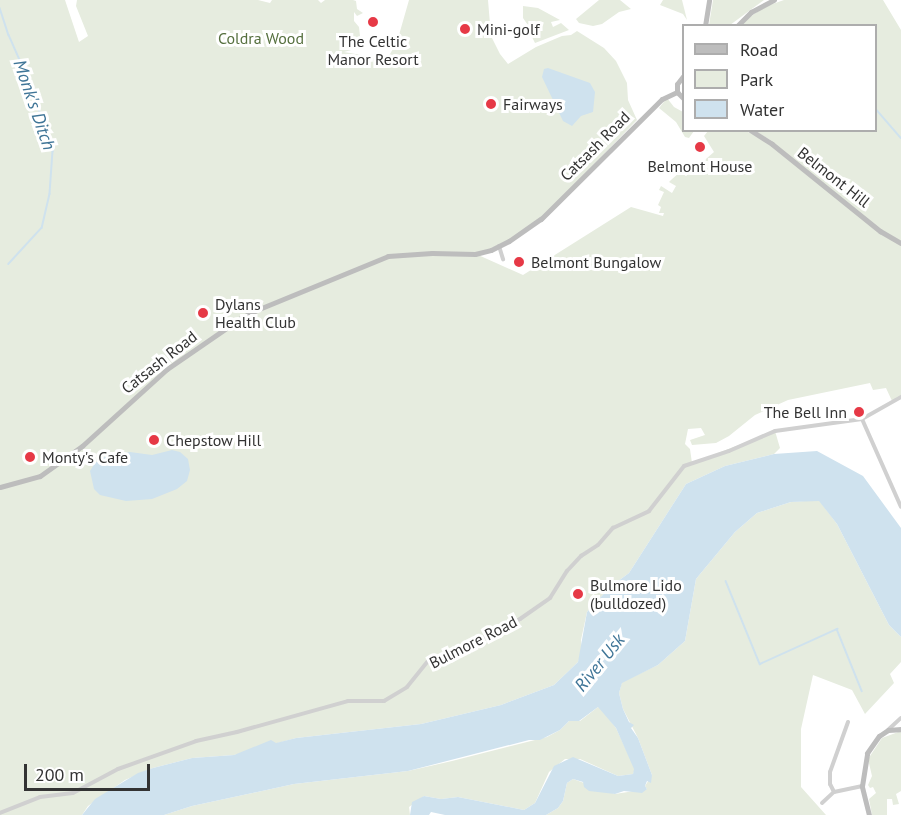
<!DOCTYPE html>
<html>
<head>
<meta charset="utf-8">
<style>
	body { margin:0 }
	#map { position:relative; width:901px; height:815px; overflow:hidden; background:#fff; font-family:"PT Sans",sans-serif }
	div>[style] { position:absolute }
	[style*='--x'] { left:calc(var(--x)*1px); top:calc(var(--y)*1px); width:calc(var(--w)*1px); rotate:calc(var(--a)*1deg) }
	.green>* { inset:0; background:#e6ecdf }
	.water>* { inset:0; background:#cfe2ee }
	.stream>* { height:1.5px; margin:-0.75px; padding:0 0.75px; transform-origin:0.75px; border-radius:0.75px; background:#cfe2ee }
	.street>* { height:4px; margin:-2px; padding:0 2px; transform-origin:2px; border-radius:2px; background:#d0d0d0 }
	.secondary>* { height:5px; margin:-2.5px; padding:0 2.5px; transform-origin:2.5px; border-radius:2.5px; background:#bdbdbd }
	.dots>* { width:16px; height:16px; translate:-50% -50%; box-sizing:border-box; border:3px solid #fff; border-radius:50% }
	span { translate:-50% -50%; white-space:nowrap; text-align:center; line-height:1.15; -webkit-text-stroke:6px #fff; paint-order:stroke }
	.poi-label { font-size:16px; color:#333 }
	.left { translate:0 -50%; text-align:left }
	.right { translate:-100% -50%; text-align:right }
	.park-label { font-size:16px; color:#56703f }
	.street-label { font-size:16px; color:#333 }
	.water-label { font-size:18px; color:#3f7597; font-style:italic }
	.legend { position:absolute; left:682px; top:24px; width:195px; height:108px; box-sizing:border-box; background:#fff; border:2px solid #adadad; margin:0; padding:8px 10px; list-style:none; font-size:18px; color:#333 }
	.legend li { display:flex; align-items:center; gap:12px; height:30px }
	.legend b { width:30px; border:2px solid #adadad }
	.scale { position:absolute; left:24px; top:764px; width:126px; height:27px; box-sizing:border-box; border:3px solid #333; border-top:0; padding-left:8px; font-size:18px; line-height:21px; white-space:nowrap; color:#333; -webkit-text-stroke:4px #fff; paint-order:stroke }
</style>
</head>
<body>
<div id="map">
	<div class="green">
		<div style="clip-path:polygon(0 0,65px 0,79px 42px,88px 36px,76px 6px,77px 0,258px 0,270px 3px,272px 0,318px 0,321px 3px,325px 0,353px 0,356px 1px,357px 9px,363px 13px,357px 16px,354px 12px,354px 21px,359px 27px,360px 36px,355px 49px,344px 52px,379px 58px,390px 54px,397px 42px,409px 0,488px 0,491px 36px,500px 54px,508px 64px,536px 47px,562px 36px,571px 35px,577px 31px,604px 48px,616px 61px,627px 83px,628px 100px,637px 120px,541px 219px,509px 241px,476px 254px,523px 275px,631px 207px,663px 216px,664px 213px,659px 213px,661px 207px,658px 205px,664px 192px,659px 190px,661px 186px,672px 193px,676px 186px,669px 182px,671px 180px,680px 172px,686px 176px,714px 152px,704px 136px,708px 131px,745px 131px,772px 141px,755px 131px,876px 130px,876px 26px,739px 25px,764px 7px,784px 0,883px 0,901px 30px,901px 397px,892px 401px,886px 388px,873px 390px,870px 383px,788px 400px,755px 415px,729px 436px,716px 443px,692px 445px,690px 440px,705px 435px,701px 428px,688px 429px,685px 444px,690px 449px,692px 463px,775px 431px,780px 448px,774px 454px,725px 466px,686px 484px,629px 573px,610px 587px,587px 612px,581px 640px,582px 651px,578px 662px,554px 685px,501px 705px,421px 724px,296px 738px,234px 755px,192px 758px,153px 768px,125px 780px,88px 806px,82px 815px,0 815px)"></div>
		<div style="clip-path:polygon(599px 0,620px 0,631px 9px,619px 12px,602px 24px,593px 26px,579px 23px,576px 19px)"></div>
		<div style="clip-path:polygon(663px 0,682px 0,687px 20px,683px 14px,660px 5px)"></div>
		<div style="clip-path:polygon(713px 0,764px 0,730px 25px,709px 25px)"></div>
		<div style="clip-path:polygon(523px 6px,538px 8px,560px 20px,551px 22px,553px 27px,561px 23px,569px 30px,535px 43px,532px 37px,534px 34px,523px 18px)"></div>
		<div style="clip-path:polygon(667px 98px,674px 107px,683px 112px,684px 130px,694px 131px,689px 138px,685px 137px,676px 122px,659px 108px)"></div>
		<div style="clip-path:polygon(819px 500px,837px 524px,889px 625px,901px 637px,901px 662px,890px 674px,894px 683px,865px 714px,852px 690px,813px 675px,801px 729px,801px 787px,826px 815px,546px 815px,558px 808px,563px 801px,567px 783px,573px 779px,615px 794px,647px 789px,645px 786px,652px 775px,638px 738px,623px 709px,619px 693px,622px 682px,658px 665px,685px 641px,696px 579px,735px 532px,757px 513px,791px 502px)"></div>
		<div style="clip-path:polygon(598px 707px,601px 708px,616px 728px,635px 769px,633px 774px,618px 776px,580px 759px,565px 759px,549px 772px,535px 803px,524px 810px,458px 797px,441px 799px,424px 796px,409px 807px,410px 815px,164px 815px,192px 806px,294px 784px,408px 771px,452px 761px,547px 737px,560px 730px,569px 721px,580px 721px)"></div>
		<div style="clip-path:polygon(901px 731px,901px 791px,896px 794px,899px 804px,893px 805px,892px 799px,887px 799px,887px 815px,872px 815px,869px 799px,876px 793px,873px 787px,870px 788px,868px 785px,872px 776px,868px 759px,882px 738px)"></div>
	</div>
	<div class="water">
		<div style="clip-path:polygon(548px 68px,590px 83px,595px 92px,593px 112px,581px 116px,572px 126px,563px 121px,542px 77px,544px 69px)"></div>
		<div style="clip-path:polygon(172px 450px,180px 452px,188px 459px,190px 470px,187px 481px,177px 489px,152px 499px,126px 501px,100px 495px,94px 489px,90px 471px,95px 463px,106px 456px,130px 452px,152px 455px)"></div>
		<div style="clip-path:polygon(817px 451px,863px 476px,901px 528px,901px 637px,889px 625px,837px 524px,819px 501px,791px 502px,757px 513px,735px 532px,696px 579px,685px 641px,658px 665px,622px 683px,619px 693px,623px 709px,629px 722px,634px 725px,631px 728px,638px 738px,652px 775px,651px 783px,647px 781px,645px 786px,647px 789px,642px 793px,624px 791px,615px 794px,589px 791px,584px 787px,583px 782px,573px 779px,567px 783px,563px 801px,558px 808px,546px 815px,445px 815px,431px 812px,429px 815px,410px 815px,412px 802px,424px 796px,441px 799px,458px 797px,524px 810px,535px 803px,554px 766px,573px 757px,618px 776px,633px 774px,634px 769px,616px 728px,598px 707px,579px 721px,569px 721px,560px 730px,540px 740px,529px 740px,408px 771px,294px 784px,192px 806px,164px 815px,82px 815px,95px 799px,138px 773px,153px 768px,192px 758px,234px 755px,271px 740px,276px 743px,296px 738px,421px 724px,501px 705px,554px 685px,578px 662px,587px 612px,610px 587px,629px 573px,686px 484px,725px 466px,774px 454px)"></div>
	</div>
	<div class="stream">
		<div style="--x:0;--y:8;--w:28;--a:72"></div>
		<div style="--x:9;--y:35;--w:55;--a:66.3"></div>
		<div style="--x:31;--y:85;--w:70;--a:71.6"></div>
		<div style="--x:53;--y:151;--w:43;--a:94"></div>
		<div style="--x:50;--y:194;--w:35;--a:103"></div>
		<div style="--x:42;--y:228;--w:49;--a:132.5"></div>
		<div style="--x:876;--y:109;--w:38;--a:49"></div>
		<div style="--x:726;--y:581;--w:90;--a:67.7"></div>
		<div style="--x:760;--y:664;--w:85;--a:-24.4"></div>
		<div style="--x:837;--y:629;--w:67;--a:68"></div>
	</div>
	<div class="street">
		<div style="--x:499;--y:246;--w:14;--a:73"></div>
		<div style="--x:862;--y:419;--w:96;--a:66.1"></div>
		<div style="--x:848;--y:722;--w:53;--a:109.8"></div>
		<div style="--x:830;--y:772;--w:12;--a:90"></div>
		<div style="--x:830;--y:784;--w:9;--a:63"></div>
		<div style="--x:834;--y:792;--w:29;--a:-12"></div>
		<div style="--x:889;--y:729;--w:16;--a:-43"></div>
		<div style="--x:822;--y:803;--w:16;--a:-43"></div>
		<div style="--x:0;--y:813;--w:43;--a:-21.8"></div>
		<div style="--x:40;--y:797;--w:33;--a:-7"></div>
		<div style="--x:73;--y:793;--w:51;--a:-28.1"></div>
		<div style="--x:118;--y:769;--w:83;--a:-19.7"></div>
		<div style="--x:196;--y:741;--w:42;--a:-12.4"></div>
		<div style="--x:237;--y:732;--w:115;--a:-15.6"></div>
		<div style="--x:348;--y:701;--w:36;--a:0"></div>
		<div style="--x:384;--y:701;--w:27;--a:-31"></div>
		<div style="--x:407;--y:687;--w:33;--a:-51"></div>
		<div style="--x:428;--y:661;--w:46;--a:-21.6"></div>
		<div style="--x:471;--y:644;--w:55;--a:-27"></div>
		<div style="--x:520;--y:619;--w:37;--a:-35"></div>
		<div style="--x:550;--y:598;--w:32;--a:-58"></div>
		<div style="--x:567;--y:571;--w:21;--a:-47"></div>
		<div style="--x:581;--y:556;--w:20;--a:-33"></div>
		<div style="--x:598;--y:545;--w:23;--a:-49"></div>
		<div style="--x:613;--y:528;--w:40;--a:-25"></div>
		<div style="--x:649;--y:511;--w:57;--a:-52.1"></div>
		<div style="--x:684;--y:466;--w:47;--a:-18.4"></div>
		<div style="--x:729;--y:451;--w:50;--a:-23.5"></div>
		<div style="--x:775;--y:431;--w:88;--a:-7.9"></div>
		<div style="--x:862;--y:419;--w:45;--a:-29.4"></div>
	</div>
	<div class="secondary">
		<div style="--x:705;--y:26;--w:26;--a:-81"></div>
		<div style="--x:737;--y:26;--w:20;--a:-45"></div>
		<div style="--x:751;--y:12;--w:26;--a:-28"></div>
		<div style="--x:677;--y:92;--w:8;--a:-90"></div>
		<div style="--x:677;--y:84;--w:11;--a:-52"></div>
		<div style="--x:677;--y:92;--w:10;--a:45"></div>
		<div style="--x:750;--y:130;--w:26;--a:32"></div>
		<div style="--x:772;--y:144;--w:139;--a:38.9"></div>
		<div style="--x:880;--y:231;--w:24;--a:30"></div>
		<div style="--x:0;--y:487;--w:41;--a:-15.4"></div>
		<div style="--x:40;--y:476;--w:52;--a:-35.5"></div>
		<div style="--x:82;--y:446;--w:115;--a:-42.2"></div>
		<div style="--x:167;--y:369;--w:90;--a:-34.6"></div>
		<div style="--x:241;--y:318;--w:20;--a:-27"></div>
		<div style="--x:259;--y:309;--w:139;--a:-22.3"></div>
		<div style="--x:388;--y:256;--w:44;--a:-3.9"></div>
		<div style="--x:432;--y:253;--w:43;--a:1.3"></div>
		<div style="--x:475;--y:254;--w:16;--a:-14"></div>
		<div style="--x:491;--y:250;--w:20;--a:-27"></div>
		<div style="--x:509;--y:241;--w:39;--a:-35"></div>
		<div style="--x:541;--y:219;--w:170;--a:-44.8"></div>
		<div style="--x:662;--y:99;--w:17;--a:-25"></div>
		<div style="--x:869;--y:815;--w:30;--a:-104"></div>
		<div style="--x:862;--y:786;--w:33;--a:-81"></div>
		<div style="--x:867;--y:753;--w:21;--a:-55"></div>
		<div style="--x:879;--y:736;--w:11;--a:-34"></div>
		<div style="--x:888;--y:730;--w:13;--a:-4"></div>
	</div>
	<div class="dots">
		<div style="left:373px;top:22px;background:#e63946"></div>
		<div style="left:465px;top:29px;background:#e63946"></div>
		<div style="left:491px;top:104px;background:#e63946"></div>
		<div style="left:700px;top:147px;background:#e63946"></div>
		<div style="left:519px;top:262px;background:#e63946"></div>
		<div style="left:203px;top:313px;background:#e63946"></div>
		<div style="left:859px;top:412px;background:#e63946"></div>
		<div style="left:154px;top:440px;background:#e63946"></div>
		<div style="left:30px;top:457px;background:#e63946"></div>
		<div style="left:578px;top:594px;background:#e63946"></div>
	</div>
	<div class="poi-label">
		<span class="left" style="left:477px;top:29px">Mini-golf</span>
		<span style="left:373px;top:50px">The Celtic<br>Manor Resort</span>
		<span class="left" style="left:503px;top:104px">Fairways</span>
		<span style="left:700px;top:166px">Belmont House</span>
		<span class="left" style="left:531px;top:262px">Belmont Bungalow</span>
		<span class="left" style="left:215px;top:313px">Dylans<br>Health Club</span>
		<span class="right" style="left:847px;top:412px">The Bell Inn</span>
		<span class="left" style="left:166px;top:440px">Chepstow Hill</span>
		<span class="left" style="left:42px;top:457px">Monty's Cafe</span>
		<span class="left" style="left:590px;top:594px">Bulmore Lido<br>(bulldozed)</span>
	</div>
	<div class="park-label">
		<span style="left:261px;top:38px">Coldra Wood</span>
	</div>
	<div class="street-label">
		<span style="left:595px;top:146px;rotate:-45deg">Catsash Road</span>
		<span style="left:834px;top:177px;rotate:38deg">Belmont Hill</span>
		<span style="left:159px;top:362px;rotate:-38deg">Catsash Road</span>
		<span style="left:473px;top:642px;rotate:-27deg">Bulmore Road</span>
	</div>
	<div class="water-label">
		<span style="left:34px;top:105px;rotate:71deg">Monk's Ditch</span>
		<span style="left:600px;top:663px;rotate:-51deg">River Usk</span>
	</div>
	<ul class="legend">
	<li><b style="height:8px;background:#bdbdbd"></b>Road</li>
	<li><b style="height:16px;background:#e6ecdf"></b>Park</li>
	<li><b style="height:16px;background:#cfe2ee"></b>Water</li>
	</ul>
	<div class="scale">200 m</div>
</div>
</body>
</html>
